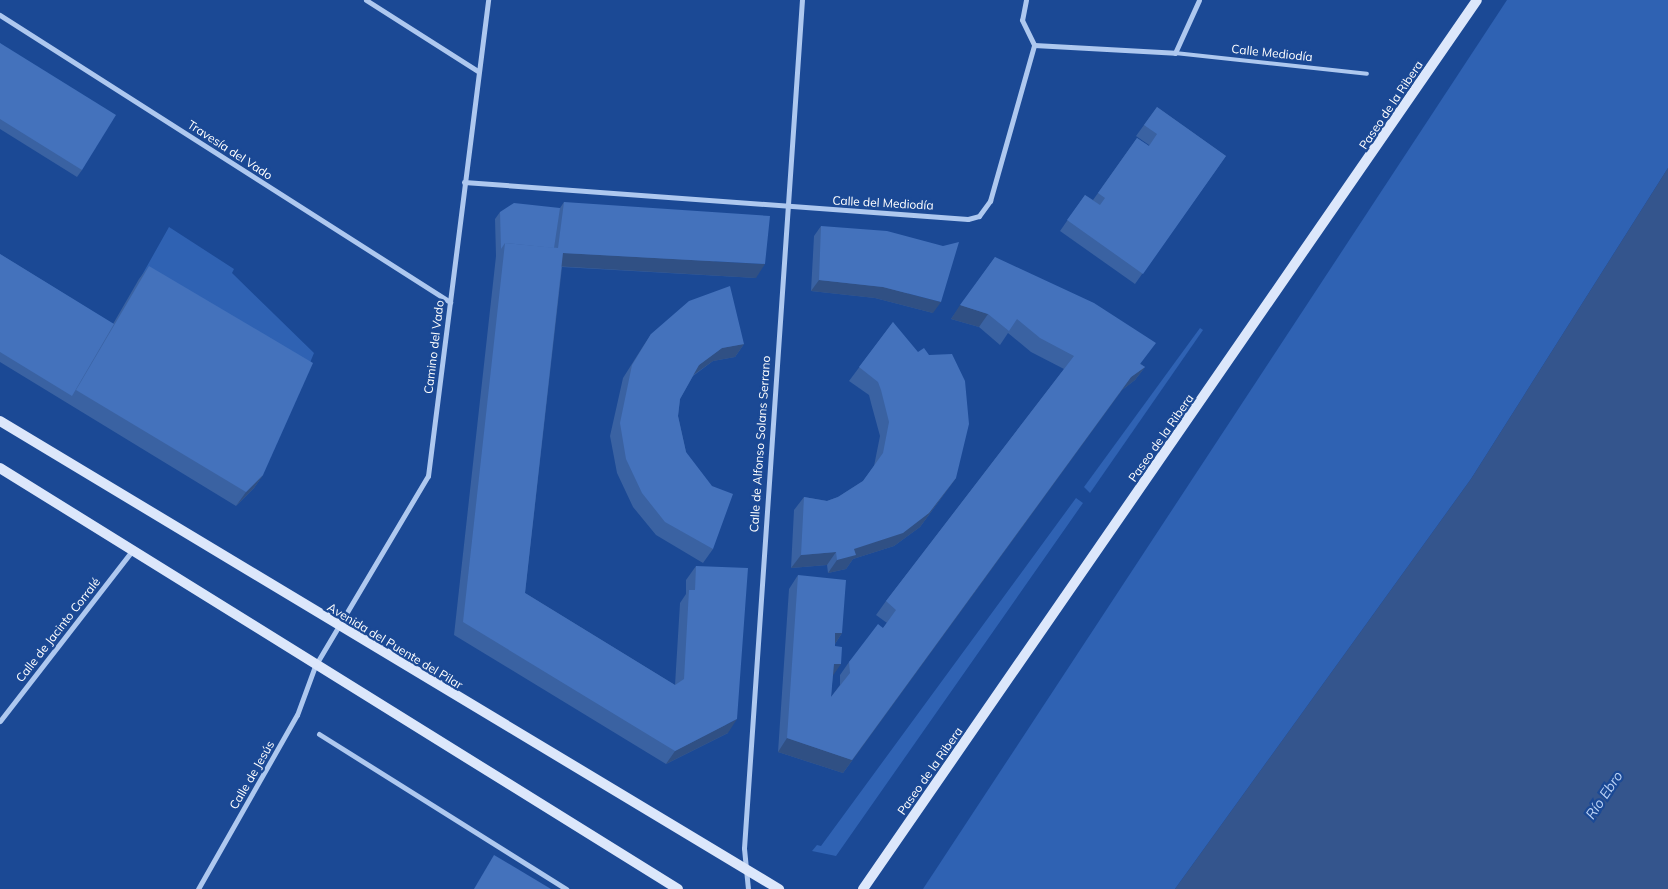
<!DOCTYPE html>
<html>
<head>
<meta charset="utf-8">
<style>
	body { margin:0 }
	#map { position:relative; width:1668px; height:889px; overflow:hidden; background:#1b4995; font-family:Mulish,sans-serif }
	div>[style] { position:absolute }
	[style*='--x'] { left:calc(var(--x)*1px); top:calc(var(--y)*1px); width:calc(var(--w)*1px); rotate:calc(var(--a)*1deg) }
	.green>* { inset:0; background:#2f62b3 }
	.water>* { inset:0; background:#34558d }
	.lane>* { height:4px; margin:-2px; padding:0 2px; transform-origin:2px; border-radius:2px; background:#aec8ef }
	.street>* { height:5px; margin:-2.5px; padding:0 2.5px; transform-origin:2.5px; border-radius:2.5px; background:#aec8ef }
	.secondary>* { height:10px; margin:-5px; padding:0 5px; transform-origin:5px; border-radius:5px; background:#dce7fb }
	.wall>* { inset:0; background:#3a62a2 }
	.shaded-wall>* { inset:0; background:#305084 }
	.building>* { inset:0; background:#4472bc }
	span { translate:-50% -50%; white-space:nowrap; text-align:center; line-height:1.15; -webkit-text-stroke:4.5px #1b4995; paint-order:stroke }
	.street-label { font-size:12px; color:#fff }
	.water-label { font-size:14px; color:#bad2f6; font-style:italic }
</style>
</head>
<body>
<div id="map">
	<div class="green">
		<div style="clip-path:polygon(1507px 0,1668px 0,1668px 168px,1471px 479px,1175px 889px,923px 889px)"></div>
		<div style="clip-path:polygon(169px 227px,234px 269px,232px 273px,314px 353px,300px 387px,110px 332px)"></div>
		<div style="clip-path:polygon(1200px 328px,1203px 330px,1090px 493px,1084px 487px)"></div>
		<div style="clip-path:polygon(1076px 498px,1083px 503px,836px 856px,812px 851px,817px 845px,821px 846px)"></div>
	</div>
	<div class="water">
		<div style="clip-path:polygon(1668px 168px,1668px 889px,1175px 889px,1471px 479px)"></div>
	</div>
	<div class="lane">
		<div style="--x:1175;--y:53;--w:193;--a:6.2"></div>
	</div>
	<div class="street">
		<div style="--x:366;--y:0;--w:133;--a:32.4"></div>
		<div style="--x:1026;--y:0;--w:20;--a:101"></div>
		<div style="--x:1022;--y:20;--w:28;--a:64"></div>
		<div style="--x:0;--y:15;--w:534;--a:32.53"></div>
		<div style="--x:464;--y:182;--w:505;--a:4.2"></div>
		<div style="--x:968;--y:219;--w:11;--a:-15"></div>
		<div style="--x:979;--y:216;--w:19;--a:-54"></div>
		<div style="--x:990;--y:201;--w:162;--a:-74.2"></div>
		<div style="--x:1034;--y:45;--w:141;--a:3.2"></div>
		<div style="--x:1175;--y:53;--w:58;--a:-65.6"></div>
		<div style="--x:0;--y:721;--w:215;--a:-52.2"></div>
		<div style="--x:319;--y:734;--w:292;--a:32.1"></div>
		<div style="--x:198;--y:889;--w:200;--a:-60.4"></div>
		<div style="--x:297;--y:715;--w:52;--a:-69.8"></div>
		<div style="--x:315;--y:666;--w:221;--a:-59.3"></div>
		<div style="--x:428;--y:476;--w:480;--a:-82.8"></div>
		<div style="--x:748;--y:889;--w:41;--a:-95.6"></div>
		<div style="--x:744;--y:848;--w:850;--a:-86.09"></div>
	</div>
	<div class="secondary">
		<div style="--x:0;--y:421;--w:909;--a:31"></div>
		<div style="--x:0;--y:468;--w:798;--a:31.84"></div>
		<div style="--x:863;--y:889;--w:1080;--a:-55.37"></div>
	</div>
	<div class="wall">
		<div style="clip-path:polygon(0 43px,82px 170px,77px 177px,0 129px)"></div>
		<div style="clip-path:polygon(1157px 107px,1226px 156px,1135px 284px,1060px 231px,1085px 195px,1093px 200px,1137px 138px,1149px 146px,1149px 145px,1136px 136px)"></div>
		<div style="clip-path:polygon(564px 202px,756px 278px,562px 267px,525px 593px,675px 685px,680px 603px,686px 594px,686px 580px,696px 566px,728px 733px,666px 764px,454px 635px,496px 256px,495px 219px,500px 212px,560px 208px)"></div>
		<div style="clip-path:polygon(821px 226px,933px 313px,875px 298px,811px 291px,814px 236px)"></div>
		<div style="clip-path:polygon(0 254px,113px 324px,139px 279px,149px 266px,263px 475px,254px 488px,236px 506px,0 362px)"></div>
		<div style="clip-path:polygon(995px 257px,1145px 367px,1135px 380px,1122px 390px,843px 773px,778px 752px,789px 589px,798px 575px,842px 633px,835px 644px,831px 697px,840px 685px,840px 675px,849px 662px,883px 628px,887px 623px,876px 615px,886px 601px,1064px 369px,1031px 352px,1008px 333px,1000px 345px,979px 327px,951px 319px)"></div>
		<div style="clip-path:polygon(893px 322px,956px 478px,920px 527px,894px 546px,853px 559px,846px 569px,828px 573px,827px 565px,791px 568px,794px 510px,804px 497px,827px 501px,838px 497px,863px 481px,874px 466px,880px 436px,871px 403px,869px 395px,849px 381px)"></div>
		<div style="clip-path:polygon(651px 334px,744px 344px,735px 357px,713px 361px,693px 376px,680px 399px,678px 416px,686px 452px,713px 549px,703px 563px,656px 535px,633px 507px,617px 473px,610px 436px,623px 378px,642px 348px)"></div>
	</div>
	<div class="shaded-wall">
		<div style="clip-path:polygon(563px 253px,765px 264px,756px 278px,554px 266px)"></div>
		<div style="clip-path:polygon(819px 280px,883px 287px,941px 302px,933px 313px,875px 298px,811px 291px)"></div>
		<div style="clip-path:polygon(960px 305px,988px 314px,979px 327px,951px 319px)"></div>
		<div style="clip-path:polygon(744px 344px,735px 357px,713px 361px,689px 378px,699px 365px,722px 348px)"></div>
		<div style="clip-path:polygon(1145px 367px,1135px 380px,1122px 390px,843px 773px,778px 752px,787px 738px,852px 760px,1131px 377px)"></div>
		<div style="clip-path:polygon(263px 475px,254px 488px,236px 506px,246px 492px)"></div>
		<div style="clip-path:polygon(956px 478px,920px 527px,894px 546px,853px 559px,846px 569px,828px 573px,837px 560px)"></div>
		<div style="clip-path:polygon(836px 552px,827px 565px,791px 568px,801px 555px)"></div>
		<div style="clip-path:polygon(835px 633px,842px 633px,833px 647px)"></div>
		<div style="clip-path:polygon(834px 664px,841px 664px,832px 677px)"></div>
		<div style="clip-path:polygon(737px 719px,728px 733px,666px 764px,675px 751px)"></div>
	</div>
	<div class="building">
		<div style="clip-path:polygon(0 43px,116px 115px,82px 170px,0 119px)"></div>
		<div style="clip-path:polygon(1157px 107px,1226px 156px,1143px 274px,1067px 220px,1085px 195px,1100px 205px,1105px 198px,1098px 193px,1137px 138px,1149px 146px,1157px 134px,1144px 125px)"></div>
		<div style="clip-path:polygon(564px 202px,770px 216px,765px 264px,563px 253px,525px 593px,675px 685px,684px 679px,689px 590px,695px 590px,696px 566px,748px 568px,737px 719px,675px 751px,463px 622px,505px 243px,558px 248px)"></div>
		<div style="clip-path:polygon(514px 203px,560px 208px,554px 248px,505px 243px,501px 249px,500px 212px)"></div>
		<div style="clip-path:polygon(821px 226px,887px 231px,943px 246px,959px 242px,941px 302px,883px 287px,819px 280px)"></div>
		<div style="clip-path:polygon(0 254px,114px 324px,72px 396px,0 352px)"></div>
		<div style="clip-path:polygon(995px 257px,1094px 303px,1156px 343px,1140px 364px,1145px 367px,1131px 377px,852px 760px,787px 738px,798px 575px,846px 580px,842px 633px,835px 633px,835px 646px,842px 647px,841px 664px,834px 664px,831px 697px,850px 673px,849px 662px,878px 624px,883px 628px,896px 610px,886px 601px,1074px 356px,1040px 338px,1017px 319px,1009px 331px,988px 314px,960px 305px)"></div>
		<div style="clip-path:polygon(149px 266px,313px 363px,263px 475px,246px 492px,76px 390px)"></div>
		<div style="clip-path:polygon(730px 286px,744px 344px,722px 348px,699px 365px,680px 399px,678px 416px,686px 452px,712px 486px,733px 494px,713px 549px,665px 522px,642px 493px,626px 459px,620px 423px,632px 365px,651px 334px,689px 301px)"></div>
		<div style="clip-path:polygon(893px 322px,918px 352px,924px 348px,929px 355px,952px 354px,965px 381px,969px 424px,956px 478px,929px 513px,903px 533px,854px 549px,856px 555px,837px 560px,836px 552px,801px 555px,804px 497px,827px 501px,838px 497px,863px 481px,883px 453px,889px 422px,881px 390px,878px 382px,859px 367px)"></div>
		<div style="clip-path:polygon(494px 855px,551px 889px,474px 889px)"></div>
	</div>
	<div class="street-label">
		<span style="left:1272px;top:53px;rotate:6deg">Calle Mediodía</span>
		<span style="left:1391px;top:105px;rotate:-56deg">Paseo de la Ribera</span>
		<span style="left:230px;top:150px;rotate:33deg">Travesía del Vado</span>
		<span style="left:883px;top:203px;rotate:3deg">Calle del Mediodía</span>
		<span style="left:434px;top:347px;rotate:-83deg">Camino del Vado</span>
		<span style="left:1161px;top:438px;rotate:-55deg">Paseo de la Ribera</span>
		<span style="left:760px;top:444px;rotate:-86deg">Calle de Alfonso Solans Serrano</span>
		<span style="left:58px;top:630px;rotate:-52deg">Calle de Jacinto Corralé</span>
		<span style="left:395px;top:646px;rotate:31deg">Avenida del Puente del Pilar</span>
		<span style="left:930px;top:771px;rotate:-55deg">Paseo de la Ribera</span>
		<span style="left:252px;top:775px;rotate:-60deg">Calle de Jesús</span>
	</div>
	<div class="water-label">
		<span style="left:1604px;top:795px;rotate:-56deg">Río Ebro</span>
	</div>
</div>
</body>
</html>
